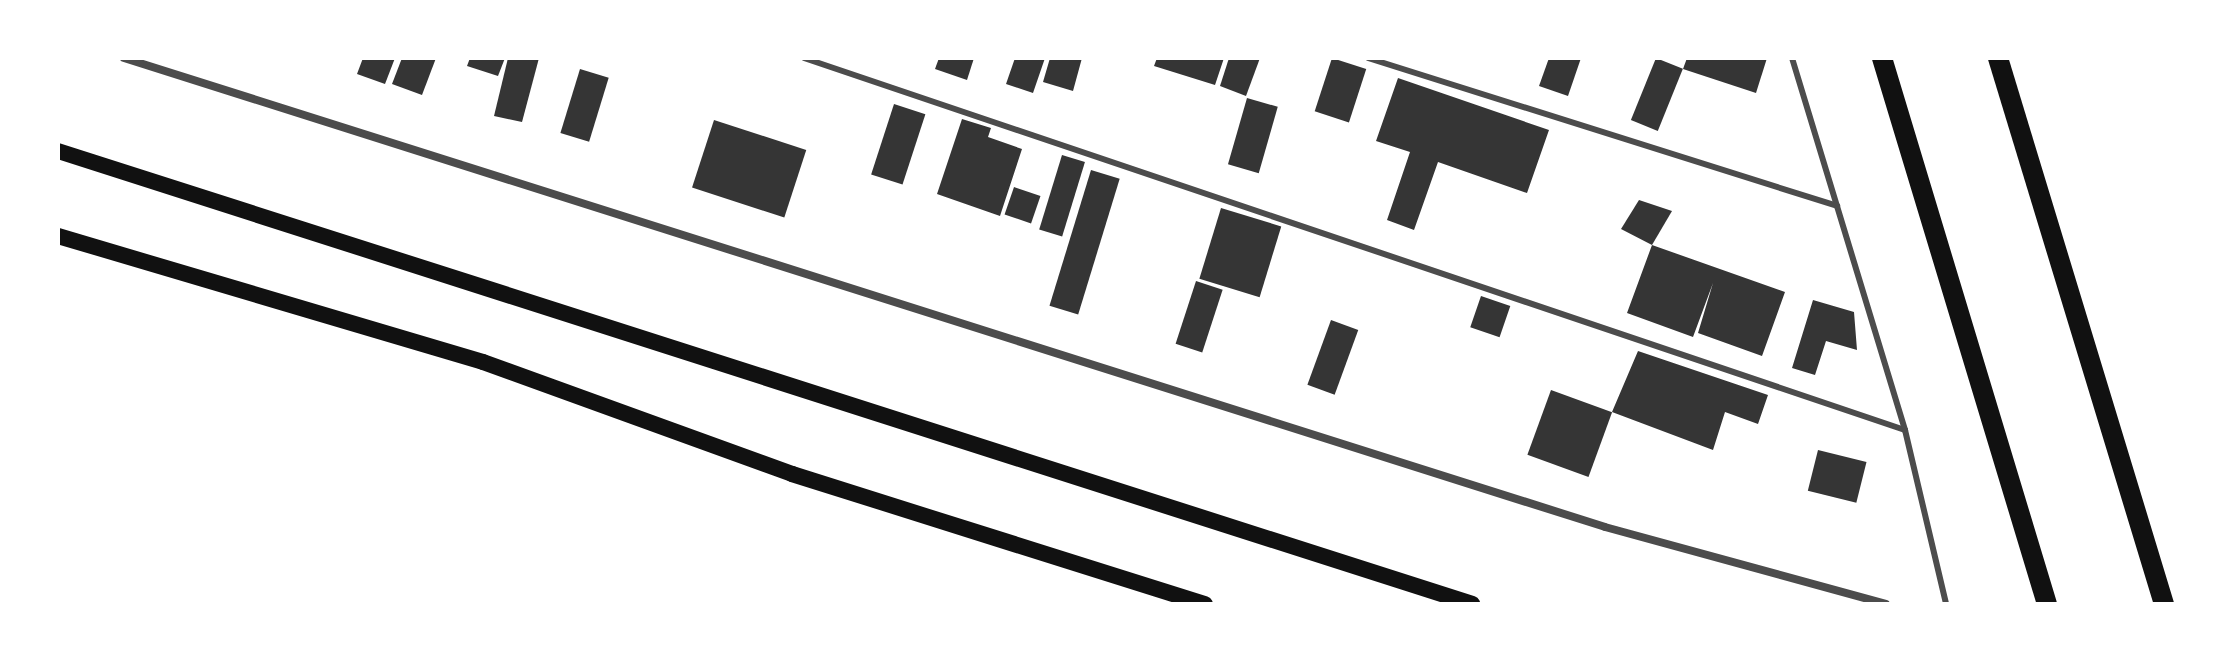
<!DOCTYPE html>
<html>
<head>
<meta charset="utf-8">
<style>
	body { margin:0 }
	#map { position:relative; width:2238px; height:662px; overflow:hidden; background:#fff; font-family:Ubuntu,sans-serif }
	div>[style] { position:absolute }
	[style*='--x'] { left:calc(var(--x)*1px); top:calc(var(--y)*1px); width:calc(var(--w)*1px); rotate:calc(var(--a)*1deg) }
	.building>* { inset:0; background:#353535; transform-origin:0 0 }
	.service>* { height:6px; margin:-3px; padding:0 3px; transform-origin:3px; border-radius:3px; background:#4c4c4c }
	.minor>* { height:8px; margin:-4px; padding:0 4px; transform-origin:4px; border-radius:4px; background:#4c4c4c }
	.secondary>* { height:16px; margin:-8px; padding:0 8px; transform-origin:8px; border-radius:8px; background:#111 }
	.primary>* { height:20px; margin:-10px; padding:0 10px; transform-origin:10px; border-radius:10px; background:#111 }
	span { translate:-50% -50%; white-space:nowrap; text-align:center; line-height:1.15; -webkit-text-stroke:6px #fff; paint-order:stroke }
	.frame { position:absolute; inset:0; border:60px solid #fff; pointer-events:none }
</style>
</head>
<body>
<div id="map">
	<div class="building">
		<div style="clip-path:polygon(363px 58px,395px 58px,385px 84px,357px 74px)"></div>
		<div style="clip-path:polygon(402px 58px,436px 58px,422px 95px,392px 84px)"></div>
		<div style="clip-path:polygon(470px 58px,505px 58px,498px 76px,467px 66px)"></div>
		<div style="clip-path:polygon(508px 58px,539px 58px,522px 122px,494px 116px)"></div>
		<div style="clip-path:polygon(939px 58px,974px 58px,967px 80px,935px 69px)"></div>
		<div style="clip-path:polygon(1015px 58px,1045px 58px,1033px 93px,1006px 84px)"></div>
		<div style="clip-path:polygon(1050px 58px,1082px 58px,1073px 91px,1043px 82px)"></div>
		<div style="clip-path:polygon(1157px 58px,1224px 58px,1215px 85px,1154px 66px)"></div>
		<div style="clip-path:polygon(1229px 58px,1260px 58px,1246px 96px,1220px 86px)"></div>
		<div style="left:1332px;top:58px;width:36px;height:56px;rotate:18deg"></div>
		<div style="clip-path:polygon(1549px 58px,1581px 58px,1568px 96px,1539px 86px)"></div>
		<div style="left:1656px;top:58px;width:29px;height:67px;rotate:22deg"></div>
		<div style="clip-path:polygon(1687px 58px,1767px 58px,1756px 93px,1683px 69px)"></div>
		<div style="left:580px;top:69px;width:30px;height:67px;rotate:17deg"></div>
		<div style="clip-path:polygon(1398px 78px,1549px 130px,1527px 193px,1438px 162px,1414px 230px,1387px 220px,1410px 152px,1376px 141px)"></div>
		<div style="left:1247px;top:98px;width:32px;height:69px;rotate:16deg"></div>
		<div style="left:894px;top:104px;width:33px;height:74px;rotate:18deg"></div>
		<div style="clip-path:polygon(962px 119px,991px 128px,988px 137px,1022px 149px,1000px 216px,937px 194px)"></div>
		<div style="left:714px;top:120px;width:97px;height:71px;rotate:18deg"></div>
		<div style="left:1062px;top:155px;width:24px;height:78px;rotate:17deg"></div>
		<div style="left:1091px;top:170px;width:30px;height:142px;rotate:17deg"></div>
		<div style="left:1014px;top:187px;width:28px;height:29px;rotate:19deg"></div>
		<div style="clip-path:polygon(1639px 200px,1672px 211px,1652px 245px,1621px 229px)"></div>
		<div style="left:1221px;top:208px;width:63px;height:74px;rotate:17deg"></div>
		<div style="clip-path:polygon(1652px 245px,1785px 292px,1762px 356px,1698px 333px,1713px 283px,1693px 337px,1627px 313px)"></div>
		<div style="left:1196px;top:281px;width:28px;height:66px;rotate:18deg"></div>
		<div style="left:1481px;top:296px;width:31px;height:33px;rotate:19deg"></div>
		<div style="clip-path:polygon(1813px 300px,1854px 312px,1857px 350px,1826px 341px,1815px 375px,1792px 368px)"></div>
		<div style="left:1331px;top:320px;width:29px;height:69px;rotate:20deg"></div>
		<div style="clip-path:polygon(1638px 351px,1768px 395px,1758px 424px,1725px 412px,1713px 450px,1612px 412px)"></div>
		<div style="left:1551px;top:390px;width:65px;height:69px;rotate:20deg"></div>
		<div style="left:1818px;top:450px;width:50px;height:42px;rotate:14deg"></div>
	</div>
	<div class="service">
		<div style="--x:804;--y:58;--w:1162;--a:18.67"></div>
		<div style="--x:1368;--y:58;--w:492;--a:17.5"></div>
		<div style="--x:1792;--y:58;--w:389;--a:73.1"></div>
		<div style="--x:1905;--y:430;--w:179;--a:76.7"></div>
	</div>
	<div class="minor">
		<div style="--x:124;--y:58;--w:1553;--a:17.57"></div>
		<div style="--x:1605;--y:527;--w:291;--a:15.3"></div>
	</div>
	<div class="secondary">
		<div style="--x:58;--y:151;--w:1485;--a:17.76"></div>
		<div style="--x:58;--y:236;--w:443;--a:16.5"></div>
		<div style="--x:483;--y:362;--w:329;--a:19.9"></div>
		<div style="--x:792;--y:474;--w:433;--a:17.5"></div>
	</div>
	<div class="primary">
		<div style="--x:1882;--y:58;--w:570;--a:73.19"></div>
		<div style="--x:1998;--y:58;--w:571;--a:73.09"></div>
	</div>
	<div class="frame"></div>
</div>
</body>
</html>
